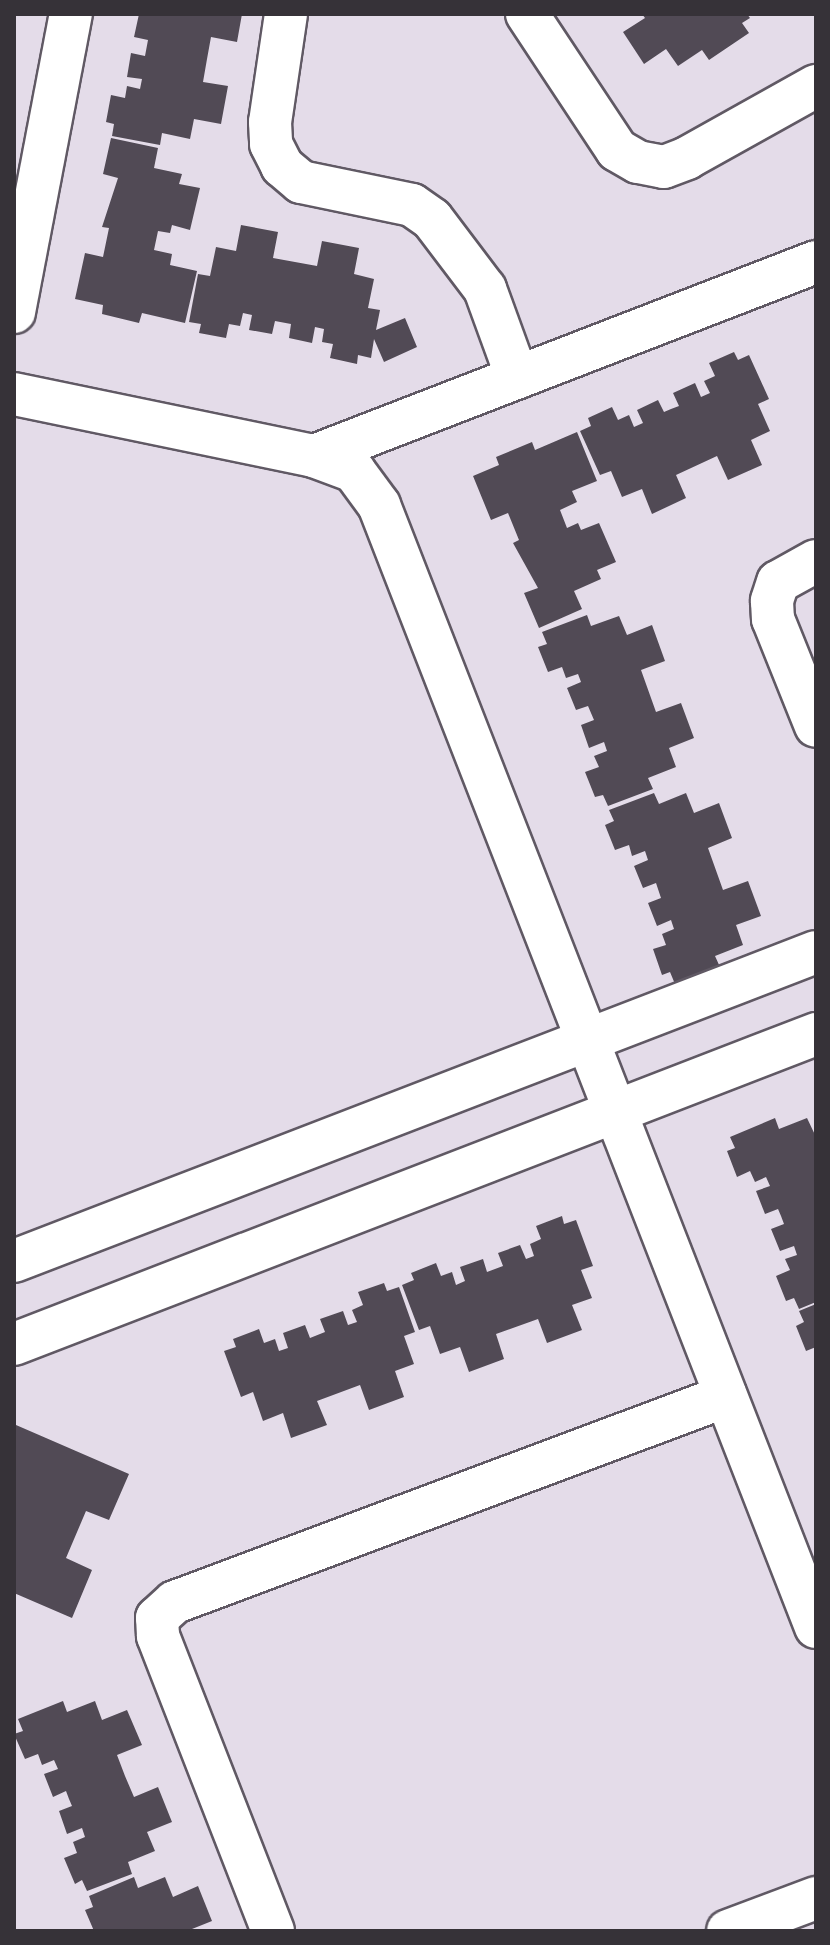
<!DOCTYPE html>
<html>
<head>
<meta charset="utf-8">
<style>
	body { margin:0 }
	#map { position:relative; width:830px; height:1945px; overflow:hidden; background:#e4dce9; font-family:Arial,sans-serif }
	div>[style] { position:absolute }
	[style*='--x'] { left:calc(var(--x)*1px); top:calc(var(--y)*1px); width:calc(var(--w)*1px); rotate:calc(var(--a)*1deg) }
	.building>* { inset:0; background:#514a55 }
	.roads { filter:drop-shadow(2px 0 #605964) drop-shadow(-2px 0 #605964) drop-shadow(0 2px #605964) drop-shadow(0 -2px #605964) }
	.minor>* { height:42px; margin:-21px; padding:0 21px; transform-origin:21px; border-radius:21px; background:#fff }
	span { translate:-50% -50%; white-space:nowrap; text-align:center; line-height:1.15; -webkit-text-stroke:8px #e4dce9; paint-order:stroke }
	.frame { position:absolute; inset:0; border:16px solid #363238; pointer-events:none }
</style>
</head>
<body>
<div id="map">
	<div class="building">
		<div style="clip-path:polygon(139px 14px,242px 14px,237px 42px,211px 37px,207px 59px,203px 82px,228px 86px,221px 124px,194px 119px,190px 139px,162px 133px,160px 145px,112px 136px,114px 124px,106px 122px,111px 95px,125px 98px,127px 86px,140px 89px,142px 79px,127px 77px,131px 53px,145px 56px,148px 40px,134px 37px)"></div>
		<div style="clip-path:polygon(642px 14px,747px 14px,750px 18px,742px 23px,749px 33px,709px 60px,702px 50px,678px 66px,666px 49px,644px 64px,623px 32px,645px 18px)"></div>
		<div style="clip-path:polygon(111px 138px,158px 148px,154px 168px,182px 174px,179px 184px,200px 188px,190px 230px,172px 225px,170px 233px,158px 231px,154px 250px,172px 254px,170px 265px,197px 271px,185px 323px,142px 313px,139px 323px,102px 314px,103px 305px,75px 299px,85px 253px,103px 257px,109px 228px,102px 227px,118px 178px,103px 174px)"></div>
		<div style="clip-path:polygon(241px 225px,278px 232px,273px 258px,317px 266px,322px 241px,359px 248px,354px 274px,374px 279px,368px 308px,380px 310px,376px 330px,405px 318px,417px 347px,384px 362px,374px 339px,371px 358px,358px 355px,357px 364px,330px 358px,333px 344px,322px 342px,324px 329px,315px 327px,312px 343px,289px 338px,291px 324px,275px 321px,272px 334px,249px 330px,252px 315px,243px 313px,240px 326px,229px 324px,226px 338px,199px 333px,201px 324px,189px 322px,198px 274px,210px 276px,216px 247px,236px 251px)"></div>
		<div style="clip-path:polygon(734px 352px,738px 360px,749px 355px,769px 399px,758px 404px,770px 431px,751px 440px,762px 465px,728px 480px,717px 456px,676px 475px,686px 498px,652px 514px,642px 489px,622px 497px,611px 471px,600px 475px,580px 431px,591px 426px,588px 418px,612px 407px,618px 420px,629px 415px,634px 427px,643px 423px,637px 410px,658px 400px,664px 412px,671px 409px,679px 406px,673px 393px,695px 383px,701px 397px,710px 393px,704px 381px,715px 376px,709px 363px)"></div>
		<div style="clip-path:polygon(577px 432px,597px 481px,572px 491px,577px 502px,560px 510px,567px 528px,578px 523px,581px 530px,599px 523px,616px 562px,597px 570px,601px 579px,574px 591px,582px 609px,539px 628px,524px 593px,538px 588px,513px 543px,519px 540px,508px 513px,491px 520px,473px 476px,499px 465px,496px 457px,532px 442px,535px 450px)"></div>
		<div style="clip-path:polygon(587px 615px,591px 626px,619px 616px,627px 635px,652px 625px,665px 661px,641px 670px,656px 712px,681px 703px,694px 738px,669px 748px,676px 767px,648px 778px,653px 789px,608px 806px,603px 795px,595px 797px,585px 772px,599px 767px,594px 756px,607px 751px,604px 742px,589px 748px,581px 725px,594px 720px,588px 706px,576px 710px,567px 688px,581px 682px,578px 674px,566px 678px,562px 667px,548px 672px,538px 647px,547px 644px,542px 632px)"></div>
		<div style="clip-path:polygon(654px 793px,659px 804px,686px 793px,694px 813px,719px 803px,732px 838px,708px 848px,723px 890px,748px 881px,761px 916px,736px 925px,743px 945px,715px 956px,720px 967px,675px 984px,670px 972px,662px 975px,653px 949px,666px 945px,662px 934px,674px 929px,671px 920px,657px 926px,648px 903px,661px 898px,656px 883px,643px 888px,634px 866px,648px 860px,645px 851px,632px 856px,629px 845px,615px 850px,605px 825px,614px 821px,609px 810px)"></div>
		<div style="clip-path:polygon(775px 1118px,779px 1129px,807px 1118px,816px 1137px,816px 1302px,799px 1309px,794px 1298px,786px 1301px,776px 1276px,790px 1270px,785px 1259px,797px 1255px,794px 1246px,780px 1251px,771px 1229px,784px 1224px,781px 1216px,778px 1209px,765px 1214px,756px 1191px,770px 1186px,766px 1177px,755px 1182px,750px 1171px,737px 1177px,727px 1151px,735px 1148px,730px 1137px)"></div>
		<div style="clip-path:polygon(562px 1216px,564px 1224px,576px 1220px,593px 1266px,581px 1270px,592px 1298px,572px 1305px,582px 1330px,547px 1343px,538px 1319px,496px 1334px,504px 1359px,469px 1372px,460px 1347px,440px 1354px,430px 1326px,419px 1330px,402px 1285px,414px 1280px,411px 1273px,436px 1263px,441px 1276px,452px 1272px,456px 1285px,465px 1281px,460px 1267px,483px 1259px,487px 1272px,503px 1266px,498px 1253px,520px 1245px,526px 1259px,534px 1256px,530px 1244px,541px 1239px,536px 1226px)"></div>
		<div style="clip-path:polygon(384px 1283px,387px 1291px,399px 1287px,415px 1332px,404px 1336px,414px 1364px,395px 1371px,404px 1397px,369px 1410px,360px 1385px,317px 1401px,327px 1425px,291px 1438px,283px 1413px,263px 1421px,253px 1392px,241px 1397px,224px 1351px,236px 1347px,233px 1339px,259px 1329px,264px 1343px,275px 1339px,279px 1351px,288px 1348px,283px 1333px,305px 1325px,310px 1338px,325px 1332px,320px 1319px,343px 1311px,348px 1325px,357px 1322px,352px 1310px,363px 1305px,358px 1292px)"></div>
		<div style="clip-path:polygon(816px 1304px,816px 1347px,806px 1351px,796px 1326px,804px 1322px,799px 1311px)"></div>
		<div style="clip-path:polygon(16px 1425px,129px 1474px,109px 1520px,86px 1511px,66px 1558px,92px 1570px,72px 1618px,14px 1593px)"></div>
		<div style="clip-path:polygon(63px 1701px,67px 1712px,95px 1701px,102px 1720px,127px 1710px,142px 1745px,117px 1755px,125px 1776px,134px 1797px,158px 1787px,172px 1822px,147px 1832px,155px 1851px,128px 1862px,132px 1874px,87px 1891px,82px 1880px,75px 1884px,64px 1858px,77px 1853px,73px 1842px,85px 1837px,82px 1828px,67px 1834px,59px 1811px,72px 1806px,69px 1799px,66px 1791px,53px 1797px,44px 1774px,58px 1769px,54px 1760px,42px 1765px,38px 1754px,25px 1759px,14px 1734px,23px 1731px,18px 1719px)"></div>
		<div style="clip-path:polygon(134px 1877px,138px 1888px,165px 1877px,173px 1897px,198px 1886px,212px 1921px,187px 1931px,94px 1931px,85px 1910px,93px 1907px,89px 1896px)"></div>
	</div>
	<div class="roads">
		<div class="minor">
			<div style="--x:286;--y:14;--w:109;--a:98.4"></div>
			<div style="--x:270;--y:122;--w:22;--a:87"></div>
			<div style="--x:271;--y:144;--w:25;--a:63"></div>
			<div style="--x:282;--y:166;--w:25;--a:40"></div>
			<div style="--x:301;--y:182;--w:113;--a:11.7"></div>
			<div style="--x:412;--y:205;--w:24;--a:35"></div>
			<div style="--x:432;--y:219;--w:88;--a:52.9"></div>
			<div style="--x:485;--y:289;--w:94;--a:70"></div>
			<div style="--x:527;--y:14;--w:163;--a:56.5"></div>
			<div style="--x:617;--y:150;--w:24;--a:30"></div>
			<div style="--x:638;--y:162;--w:26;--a:11"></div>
			<div style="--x:664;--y:167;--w:25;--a:-21"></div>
			<div style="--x:687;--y:158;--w:148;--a:-29.2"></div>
			<div style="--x:14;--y:312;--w:303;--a:-79.2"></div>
			<div style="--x:14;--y:394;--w:306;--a:11.7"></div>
			<div style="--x:314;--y:456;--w:43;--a:20.6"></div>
			<div style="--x:354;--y:471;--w:42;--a:53.7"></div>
			<div style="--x:379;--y:505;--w:1204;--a:68.72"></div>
			<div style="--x:314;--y:456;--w:538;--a:-21.13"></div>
			<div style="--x:816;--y:561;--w:43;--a:151.1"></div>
			<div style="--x:778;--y:582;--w:20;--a:108"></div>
			<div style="--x:772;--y:601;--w:18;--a:87"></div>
			<div style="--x:773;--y:619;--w:115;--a:68.1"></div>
			<div style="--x:14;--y:1261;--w:859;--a:-21.07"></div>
			<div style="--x:14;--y:1344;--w:860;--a:-21.13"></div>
			<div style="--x:273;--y:1931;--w:317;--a:-111.3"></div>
			<div style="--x:158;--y:1636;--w:18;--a:-93"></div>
			<div style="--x:157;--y:1618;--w:24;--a:-42"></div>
			<div style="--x:175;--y:1602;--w:588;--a:-20.5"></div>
			<div style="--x:728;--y:1931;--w:94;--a:-20.6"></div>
		</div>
	</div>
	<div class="frame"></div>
</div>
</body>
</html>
